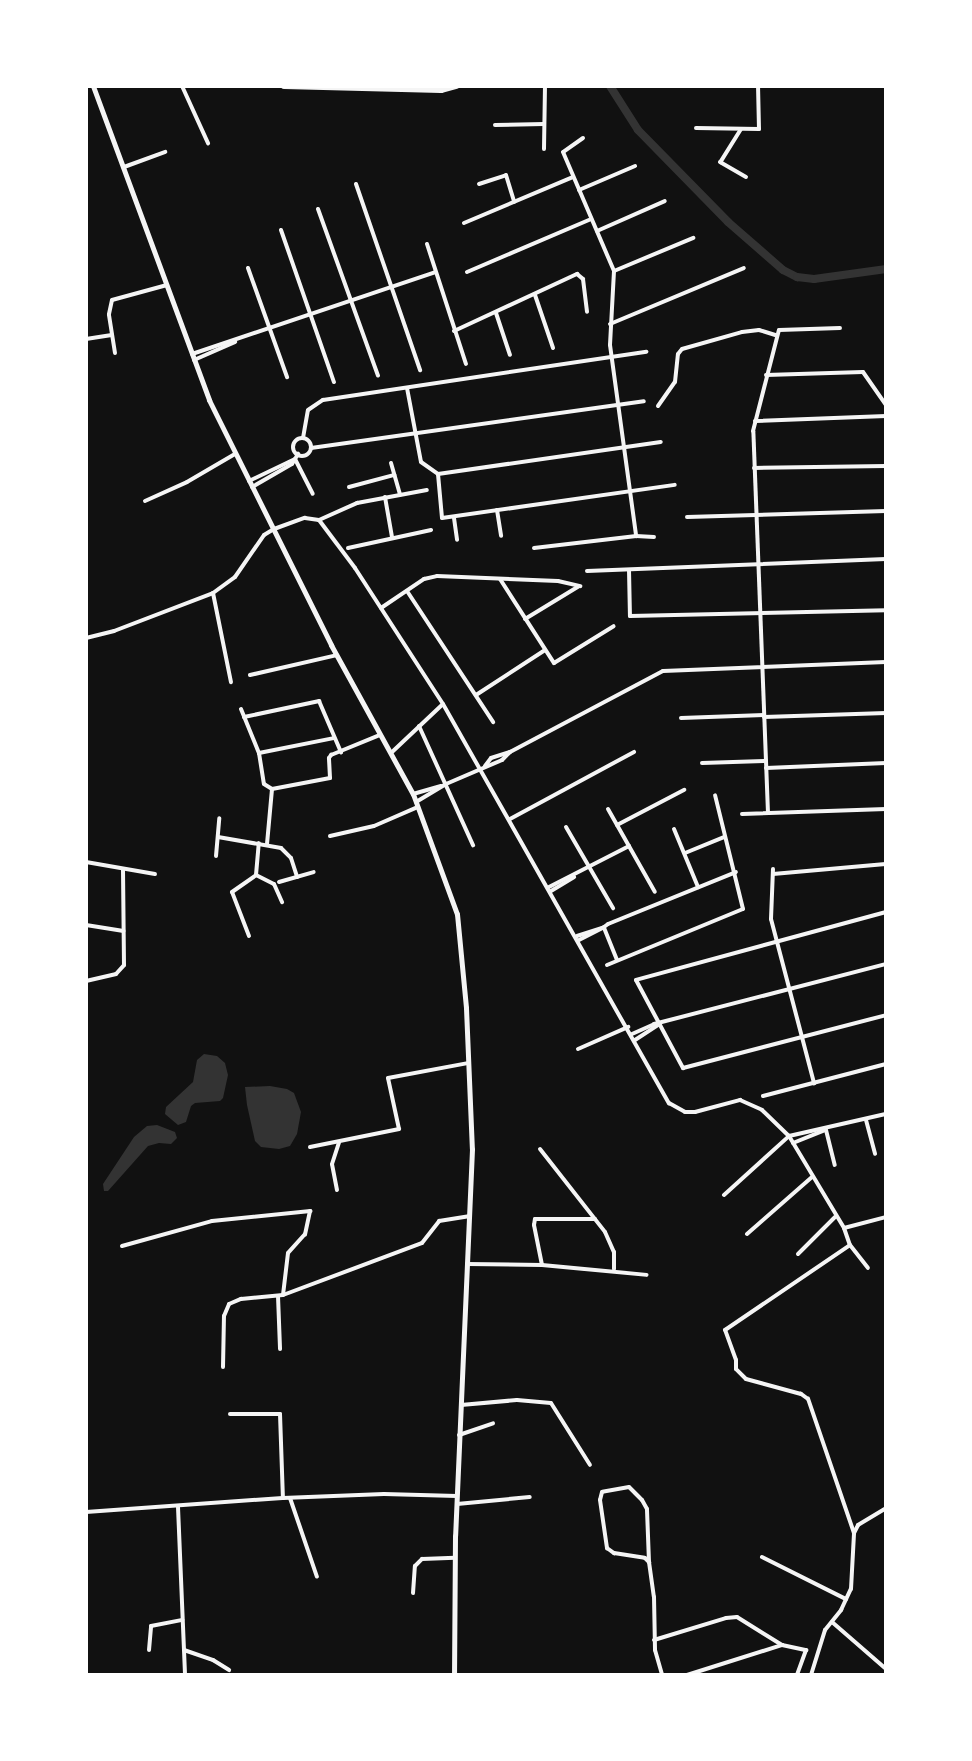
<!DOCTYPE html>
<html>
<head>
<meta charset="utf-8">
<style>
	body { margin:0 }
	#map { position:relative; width:972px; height:1761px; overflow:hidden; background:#111; font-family:"PT Serif",serif }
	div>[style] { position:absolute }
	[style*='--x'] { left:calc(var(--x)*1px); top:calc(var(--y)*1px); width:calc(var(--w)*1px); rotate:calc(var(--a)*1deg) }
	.water>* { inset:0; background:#333 }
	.canal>* { height:8px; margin:-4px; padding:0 4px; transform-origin:4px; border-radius:4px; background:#333 }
	.minor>* { height:4px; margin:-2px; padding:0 2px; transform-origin:2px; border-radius:2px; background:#f5f5f5 }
	.minor>.ring { margin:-2px; padding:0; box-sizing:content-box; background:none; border:4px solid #f5f5f5; border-radius:50% }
	.tertiary>* { height:5px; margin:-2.5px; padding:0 2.5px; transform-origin:2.5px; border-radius:2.5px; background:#f5f5f5 }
	.primary>* { height:6px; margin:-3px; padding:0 3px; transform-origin:3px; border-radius:3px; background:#f5f5f5 }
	span { translate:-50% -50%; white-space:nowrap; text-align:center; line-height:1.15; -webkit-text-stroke:4.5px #fff; paint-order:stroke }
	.frame { position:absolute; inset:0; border:88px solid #fff; pointer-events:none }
</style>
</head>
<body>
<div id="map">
	<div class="water">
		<div style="clip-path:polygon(204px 1054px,217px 1056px,225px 1063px,228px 1075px,223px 1098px,220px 1101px,195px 1103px,191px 1106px,186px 1122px,178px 1125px,165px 1114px,166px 1107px,193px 1082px,197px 1060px)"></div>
		<div style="clip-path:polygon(270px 1086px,287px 1089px,294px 1093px,301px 1112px,297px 1134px,290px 1146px,279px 1149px,261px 1147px,255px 1141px,247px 1105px,245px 1087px)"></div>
		<div style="clip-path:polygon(157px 1125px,175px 1132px,177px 1138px,171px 1144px,159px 1143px,148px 1146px,108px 1191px,104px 1191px,103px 1184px,134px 1137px,147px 1126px)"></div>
	</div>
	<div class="canal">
		<div style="--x:610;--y:86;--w:52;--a:57.5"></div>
		<div style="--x:638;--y:130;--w:129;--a:45.6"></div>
		<div style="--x:728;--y:222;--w:73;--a:41.1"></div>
		<div style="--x:783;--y:270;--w:16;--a:27"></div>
		<div style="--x:797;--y:277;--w:17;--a:7"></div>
		<div style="--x:814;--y:279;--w:73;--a:-7.9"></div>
	</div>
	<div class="minor">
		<div style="--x:182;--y:86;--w:63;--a:65.5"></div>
		<div style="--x:495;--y:125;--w:49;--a:-1.2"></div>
		<div style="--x:696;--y:128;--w:63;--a:0.9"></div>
		<div style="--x:759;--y:129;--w:43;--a:-91.3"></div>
		<div style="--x:741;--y:129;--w:39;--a:122"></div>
		<div style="--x:720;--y:162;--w:30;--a:30"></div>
		<div style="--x:583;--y:138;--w:24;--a:145"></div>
		<div style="--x:563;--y:152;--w:129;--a:66.8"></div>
		<div style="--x:614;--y:271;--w:74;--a:93.1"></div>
		<div style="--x:610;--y:345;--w:193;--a:82.2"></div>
		<div style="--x:544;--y:149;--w:63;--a:-89.1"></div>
		<div style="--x:124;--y:167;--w:44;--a:-20.1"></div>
		<div style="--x:356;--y:184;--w:197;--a:71"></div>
		<div style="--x:479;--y:184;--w:28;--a:-18"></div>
		<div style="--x:506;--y:175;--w:28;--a:73"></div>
		<div style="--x:579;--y:190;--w:61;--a:-23.2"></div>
		<div style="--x:318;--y:209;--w:177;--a:70.2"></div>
		<div style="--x:464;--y:223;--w:118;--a:-22.9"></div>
		<div style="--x:281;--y:230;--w:161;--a:70.8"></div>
		<div style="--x:597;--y:231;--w:74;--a:-23.8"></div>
		<div style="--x:427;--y:244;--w:126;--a:72"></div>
		<div style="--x:248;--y:268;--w:116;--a:70.3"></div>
		<div style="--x:614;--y:271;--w:86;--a:-22.7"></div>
		<div style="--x:467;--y:272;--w:135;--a:-23.1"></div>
		<div style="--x:535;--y:295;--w:56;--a:71.2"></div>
		<div style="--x:496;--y:313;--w:44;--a:71.6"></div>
		<div style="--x:610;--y:324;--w:145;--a:-22.7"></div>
		<div style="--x:454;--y:331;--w:136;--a:-24.9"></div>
		<div style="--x:577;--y:274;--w:8;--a:40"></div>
		<div style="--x:583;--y:279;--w:33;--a:83"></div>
		<div style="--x:86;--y:339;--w:26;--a:-9"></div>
		<div style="--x:115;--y:353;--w:39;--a:-99"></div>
		<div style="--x:109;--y:314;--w:14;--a:-78"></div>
		<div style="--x:112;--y:300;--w:57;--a:-15.3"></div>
		<div style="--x:192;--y:354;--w:256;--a:-18.6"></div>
		<div style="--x:194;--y:360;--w:45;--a:-23.7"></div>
		<div style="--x:766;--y:375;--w:97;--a:-1.8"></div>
		<div style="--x:863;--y:372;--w:40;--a:55.1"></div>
		<div style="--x:407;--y:388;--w:75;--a:79.3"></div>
		<div style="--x:421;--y:462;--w:21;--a:35"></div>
		<div style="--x:438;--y:474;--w:225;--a:-8.2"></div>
		<div style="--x:658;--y:406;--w:29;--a:-55"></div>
		<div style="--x:675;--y:382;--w:28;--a:-84"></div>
		<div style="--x:678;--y:354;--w:6;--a:-51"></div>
		<div style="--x:682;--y:349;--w:62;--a:-15.8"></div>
		<div style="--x:742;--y:332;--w:17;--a:-7"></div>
		<div style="--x:759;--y:330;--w:17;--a:17"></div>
		<div style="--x:755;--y:421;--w:131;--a:-2.2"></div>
		<div style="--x:303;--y:438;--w:28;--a:-80"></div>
		<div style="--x:308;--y:410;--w:18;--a:-34"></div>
		<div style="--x:323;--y:400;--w:327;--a:-8.5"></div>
		<div class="ring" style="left:293px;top:438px;width:14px;height:14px"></div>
		<div style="--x:311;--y:448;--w:336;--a:-8"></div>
		<div style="--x:295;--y:459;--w:39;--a:63"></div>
		<div style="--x:391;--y:463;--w:33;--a:74"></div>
		<div style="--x:754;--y:468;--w:132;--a:-0.9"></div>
		<div style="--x:438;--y:474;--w:44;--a:84.8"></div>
		<div style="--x:442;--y:518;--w:235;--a:-8.1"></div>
		<div style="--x:249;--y:481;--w:51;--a:-25.6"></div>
		<div style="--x:252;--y:487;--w:46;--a:-29.9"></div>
		<div style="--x:292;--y:464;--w:12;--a:-59"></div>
		<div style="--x:349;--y:487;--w:47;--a:-14.9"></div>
		<div style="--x:385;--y:497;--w:41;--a:80.1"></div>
		<div style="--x:145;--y:501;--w:46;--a:-24.3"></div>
		<div style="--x:187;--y:482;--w:56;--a:-30.3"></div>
		<div style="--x:497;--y:510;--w:26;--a:81"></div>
		<div style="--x:687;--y:517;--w:199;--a:-1.7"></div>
		<div style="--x:454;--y:518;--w:22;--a:82"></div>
		<div style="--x:319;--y:520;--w:60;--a:53.1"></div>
		<div style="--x:355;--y:568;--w:162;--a:57.1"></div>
		<div style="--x:443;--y:704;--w:459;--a:60.5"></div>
		<div style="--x:669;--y:1103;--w:18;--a:29"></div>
		<div style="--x:685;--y:1112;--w:10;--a:0"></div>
		<div style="--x:695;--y:1112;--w:47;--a:-14.9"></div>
		<div style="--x:740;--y:1100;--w:24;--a:24"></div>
		<div style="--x:762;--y:1110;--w:37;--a:44"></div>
		<div style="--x:789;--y:1136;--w:107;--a:59.1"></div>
		<div style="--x:844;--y:1228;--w:18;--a:71"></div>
		<div style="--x:850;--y:1245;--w:29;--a:52"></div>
		<div style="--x:348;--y:548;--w:85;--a:-12.2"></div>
		<div style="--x:534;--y:548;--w:103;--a:-6.7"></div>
		<div style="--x:636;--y:536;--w:18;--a:3"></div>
		<div style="--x:629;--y:570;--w:46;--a:88.8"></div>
		<div style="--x:630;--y:616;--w:256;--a:-1.3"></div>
		<div style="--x:587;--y:571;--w:299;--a:-2.3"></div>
		<div style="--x:500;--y:579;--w:100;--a:57.3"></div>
		<div style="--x:554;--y:663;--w:70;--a:-31.7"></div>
		<div style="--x:407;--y:591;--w:157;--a:56.7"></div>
		<div style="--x:213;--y:593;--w:91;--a:78.6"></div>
		<div style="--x:381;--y:608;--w:52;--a:-34"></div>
		<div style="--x:424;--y:579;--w:13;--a:-13"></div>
		<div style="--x:437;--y:576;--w:121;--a:2.4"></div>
		<div style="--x:558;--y:581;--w:23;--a:13"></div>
		<div style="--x:525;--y:619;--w:63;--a:-31.4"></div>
		<div style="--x:86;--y:638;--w:29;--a:-14"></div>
		<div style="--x:114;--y:631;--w:106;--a:-21"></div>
		<div style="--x:213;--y:593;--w:27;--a:-36"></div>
		<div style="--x:235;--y:577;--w:51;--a:-55.4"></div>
		<div style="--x:264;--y:535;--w:12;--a:-31"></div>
		<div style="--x:274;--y:529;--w:33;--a:-20"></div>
		<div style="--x:305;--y:518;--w:14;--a:8"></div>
		<div style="--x:319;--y:520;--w:42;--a:-24.1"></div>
		<div style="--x:357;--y:503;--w:71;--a:-10.5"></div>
		<div style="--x:250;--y:675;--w:89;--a:-12.9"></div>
		<div style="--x:476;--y:695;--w:82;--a:-33.1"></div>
		<div style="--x:241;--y:709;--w:48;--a:67.8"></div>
		<div style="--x:259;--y:753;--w:31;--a:81"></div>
		<div style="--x:264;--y:784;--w:9;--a:32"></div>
		<div style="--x:272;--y:789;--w:59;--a:-10.7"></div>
		<div style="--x:330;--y:778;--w:20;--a:-93"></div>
		<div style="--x:329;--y:758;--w:4;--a:-56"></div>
		<div style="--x:331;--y:755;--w:53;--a:-22.2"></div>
		<div style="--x:244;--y:717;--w:77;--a:-12"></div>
		<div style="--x:319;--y:701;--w:56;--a:66.7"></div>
		<div style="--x:764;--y:717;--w:122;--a:-1.9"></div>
		<div style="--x:681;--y:718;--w:83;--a:-2.1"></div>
		<div style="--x:419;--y:726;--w:131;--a:65.6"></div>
		<div style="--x:259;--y:753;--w:76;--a:-11.3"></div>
		<div style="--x:391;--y:753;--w:71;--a:-43.3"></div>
		<div style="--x:702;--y:763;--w:64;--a:-1.8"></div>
		<div style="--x:485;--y:766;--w:10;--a:-53"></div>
		<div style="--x:491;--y:758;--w:20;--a:-18"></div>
		<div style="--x:510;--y:752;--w:173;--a:-27.9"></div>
		<div style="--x:663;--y:671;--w:223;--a:-2.3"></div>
		<div style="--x:766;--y:768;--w:120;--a:-2.4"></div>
		<div style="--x:413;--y:794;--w:29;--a:-16"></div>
		<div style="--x:416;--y:802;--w:35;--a:-31"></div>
		<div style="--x:446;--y:784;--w:61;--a:-23.2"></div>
		<div style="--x:502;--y:760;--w:11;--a:-45"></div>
		<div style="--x:608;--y:809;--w:95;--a:60.5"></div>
		<div style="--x:768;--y:813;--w:382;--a:-92.2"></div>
		<div style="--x:753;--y:431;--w:104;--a:-75.6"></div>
		<div style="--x:779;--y:330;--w:61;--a:-1.9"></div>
		<div style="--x:742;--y:814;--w:144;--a:-2"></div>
		<div style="--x:510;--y:819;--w:141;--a:-28.4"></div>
		<div style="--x:617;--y:825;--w:76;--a:-27.6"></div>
		<div style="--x:566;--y:827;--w:94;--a:59.9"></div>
		<div style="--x:674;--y:829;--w:63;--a:67.5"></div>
		<div style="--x:330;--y:836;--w:45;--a:-12.8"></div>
		<div style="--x:374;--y:826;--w:48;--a:-23.4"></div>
		<div style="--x:218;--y:837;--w:64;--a:9.9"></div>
		<div style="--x:281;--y:848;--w:14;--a:45"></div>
		<div style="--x:291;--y:858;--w:20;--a:72"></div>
		<div style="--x:267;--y:844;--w:55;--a:-84.8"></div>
		<div style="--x:685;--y:853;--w:42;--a:-22.3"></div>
		<div style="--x:216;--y:856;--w:38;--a:-85"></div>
		<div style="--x:86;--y:862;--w:70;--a:9.9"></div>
		<div style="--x:773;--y:869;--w:50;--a:92.3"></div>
		<div style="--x:771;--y:919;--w:170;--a:75.3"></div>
		<div style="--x:773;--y:874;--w:113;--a:-5.1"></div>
		<div style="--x:256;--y:875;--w:20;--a:27"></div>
		<div style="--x:274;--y:884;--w:20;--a:66"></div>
		<div style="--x:279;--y:882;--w:36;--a:-16"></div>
		<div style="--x:549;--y:887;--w:90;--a:-27.1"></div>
		<div style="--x:551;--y:891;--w:27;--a:-31"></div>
		<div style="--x:886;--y:912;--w:259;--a:164.8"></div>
		<div style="--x:636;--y:980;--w:100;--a:61.9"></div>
		<div style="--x:683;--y:1068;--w:210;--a:-14.6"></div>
		<div style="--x:86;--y:925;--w:38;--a:9"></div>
		<div style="--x:249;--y:936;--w:47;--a:-111.1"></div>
		<div style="--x:232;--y:892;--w:29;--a:-35"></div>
		<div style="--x:256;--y:875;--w:32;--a:-85"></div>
		<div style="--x:577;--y:936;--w:28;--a:-18"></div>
		<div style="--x:579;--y:940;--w:28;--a:-27"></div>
		<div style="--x:617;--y:960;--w:35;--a:-112"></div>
		<div style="--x:604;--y:927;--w:5;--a:-37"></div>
		<div style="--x:608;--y:924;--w:138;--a:-22.1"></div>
		<div style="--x:607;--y:965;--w:147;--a:-22.4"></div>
		<div style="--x:743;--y:909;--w:117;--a:-103.8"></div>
		<div style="--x:86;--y:981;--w:31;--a:-13"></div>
		<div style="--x:116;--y:974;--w:12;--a:-48"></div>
		<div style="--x:124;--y:965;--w:96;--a:-90.6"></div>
		<div style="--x:632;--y:1034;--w:24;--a:-24"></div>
		<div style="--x:654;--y:1024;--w:240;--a:-14.5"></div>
		<div style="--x:635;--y:1040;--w:30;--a:-33"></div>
		<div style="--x:578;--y:1049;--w:55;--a:-23.7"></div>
		<div style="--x:763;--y:1096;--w:127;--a:-14.6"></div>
		<div style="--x:866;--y:1120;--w:35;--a:75"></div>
		<div style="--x:826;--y:1130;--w:36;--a:76"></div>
		<div style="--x:793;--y:1143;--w:35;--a:-22"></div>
		<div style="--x:310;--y:1147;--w:91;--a:-11.4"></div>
		<div style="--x:399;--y:1129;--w:52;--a:-102.2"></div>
		<div style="--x:388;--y:1078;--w:81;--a:-10.6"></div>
		<div style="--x:540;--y:1149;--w:105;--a:51.9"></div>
		<div style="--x:605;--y:1232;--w:22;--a:66"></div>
		<div style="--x:614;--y:1252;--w:17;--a:90"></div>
		<div style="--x:337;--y:1190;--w:26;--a:-101"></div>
		<div style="--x:332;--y:1164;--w:23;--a:-72"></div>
		<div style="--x:724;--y:1195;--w:88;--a:-42.2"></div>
		<div style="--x:789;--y:1136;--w:99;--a:-12.8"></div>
		<div style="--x:844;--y:1228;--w:43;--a:-14.7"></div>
		<div style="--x:747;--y:1234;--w:86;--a:-41.2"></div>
		<div style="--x:122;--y:1246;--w:93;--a:-15.5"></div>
		<div style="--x:212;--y:1221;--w:99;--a:-5.8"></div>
		<div style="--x:310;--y:1211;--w:24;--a:102"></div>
		<div style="--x:305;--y:1234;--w:25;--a:132"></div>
		<div style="--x:288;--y:1253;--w:42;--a:96.8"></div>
		<div style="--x:798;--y:1254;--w:52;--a:-45"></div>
		<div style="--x:467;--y:1264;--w:75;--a:0.8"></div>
		<div style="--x:542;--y:1265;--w:105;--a:5.4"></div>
		<div style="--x:542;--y:1265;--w:41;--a:-101.3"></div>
		<div style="--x:534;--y:1225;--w:6;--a:-81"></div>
		<div style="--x:535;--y:1219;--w:60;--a:0"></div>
		<div style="--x:278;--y:1296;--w:53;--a:87.8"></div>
		<div style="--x:223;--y:1367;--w:51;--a:-88.9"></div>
		<div style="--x:224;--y:1316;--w:13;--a:-67"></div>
		<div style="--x:229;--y:1304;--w:13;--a:-23"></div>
		<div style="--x:241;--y:1299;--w:42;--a:-5.4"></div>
		<div style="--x:283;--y:1295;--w:148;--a:-20.5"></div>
		<div style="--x:422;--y:1243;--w:28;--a:-52"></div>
		<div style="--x:439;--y:1221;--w:30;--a:-9"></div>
		<div style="--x:461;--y:1405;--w:56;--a:-5.1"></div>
		<div style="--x:517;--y:1400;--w:34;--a:5"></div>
		<div style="--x:551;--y:1403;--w:73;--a:57.8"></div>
		<div style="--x:230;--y:1414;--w:50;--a:0"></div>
		<div style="--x:280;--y:1414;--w:84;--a:88"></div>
		<div style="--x:459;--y:1435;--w:36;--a:-19"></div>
		<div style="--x:290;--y:1498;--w:83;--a:71.1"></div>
		<div style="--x:457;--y:1504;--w:73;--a:-5.5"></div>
		<div style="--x:178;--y:1507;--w:168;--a:87.6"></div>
		<div style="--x:86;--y:1512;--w:197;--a:-4.1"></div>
		<div style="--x:283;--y:1498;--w:101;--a:-2.3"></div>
		<div style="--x:384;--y:1494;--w:73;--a:1.6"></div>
		<div style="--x:854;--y:1533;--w:9;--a:-63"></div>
		<div style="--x:858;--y:1525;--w:33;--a:-31"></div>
		<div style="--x:762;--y:1557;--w:94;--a:26.6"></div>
		<div style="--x:649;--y:1562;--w:53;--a:-92.2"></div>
		<div style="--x:647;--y:1509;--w:10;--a:-119"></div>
		<div style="--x:642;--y:1500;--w:18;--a:-135"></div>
		<div style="--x:629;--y:1487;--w:27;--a:170"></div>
		<div style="--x:602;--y:1492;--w:8;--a:104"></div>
		<div style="--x:600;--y:1500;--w:49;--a:81.7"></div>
		<div style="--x:607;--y:1548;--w:9;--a:36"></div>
		<div style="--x:614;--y:1553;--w:31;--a:9"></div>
		<div style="--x:645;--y:1558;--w:6;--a:45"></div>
		<div style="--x:649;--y:1562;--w:35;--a:82"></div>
		<div style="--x:654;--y:1597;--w:53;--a:88.9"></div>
		<div style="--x:655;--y:1650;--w:26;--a:74"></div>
		<div style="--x:413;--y:1593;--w:27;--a:-86"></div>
		<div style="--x:415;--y:1566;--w:10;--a:-45"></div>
		<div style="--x:422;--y:1559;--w:33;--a:-2"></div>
		<div style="--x:832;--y:1622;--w:72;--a:41"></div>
		<div style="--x:654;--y:1640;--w:75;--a:-17"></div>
		<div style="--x:726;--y:1618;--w:11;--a:-5"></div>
		<div style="--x:737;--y:1617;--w:53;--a:31.9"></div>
		<div style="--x:782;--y:1645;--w:25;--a:12"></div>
		<div style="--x:806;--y:1650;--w:27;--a:110"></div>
		<div style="--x:149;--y:1650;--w:24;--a:-85"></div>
		<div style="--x:151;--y:1626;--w:32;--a:-11"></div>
		<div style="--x:184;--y:1650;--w:31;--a:19"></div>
		<div style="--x:213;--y:1660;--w:19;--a:32"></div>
		<div style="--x:687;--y:1675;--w:100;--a:-17.5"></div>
		<div style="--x:811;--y:1675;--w:47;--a:-72.7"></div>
		<div style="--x:825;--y:1630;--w:26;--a:-51"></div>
		<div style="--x:841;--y:1610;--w:23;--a:-65"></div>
		<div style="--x:851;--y:1589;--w:56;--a:-86.9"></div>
		<div style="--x:854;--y:1533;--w:142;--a:-108.9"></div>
		<div style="--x:808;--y:1399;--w:9;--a:-144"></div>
		<div style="--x:801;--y:1394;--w:57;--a:-164.7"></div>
		<div style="--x:746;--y:1379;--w:14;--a:-135"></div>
		<div style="--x:736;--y:1369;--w:9;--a:-90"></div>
		<div style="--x:736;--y:1360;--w:32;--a:-110"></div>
		<div style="--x:725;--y:1330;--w:151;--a:-34.2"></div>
	</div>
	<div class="tertiary">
		<div style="--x:93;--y:86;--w:335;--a:69.7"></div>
		<div style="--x:209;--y:400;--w:274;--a:63.5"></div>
		<div style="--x:331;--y:645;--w:170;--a:61.2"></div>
		<div style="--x:413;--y:794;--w:128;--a:69.9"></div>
		<div style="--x:457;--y:914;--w:94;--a:84.5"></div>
		<div style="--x:466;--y:1008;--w:141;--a:87.6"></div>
		<div style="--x:472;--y:1149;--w:387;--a:92.5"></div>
		<div style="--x:455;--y:1536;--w:139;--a:90.4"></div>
	</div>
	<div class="primary">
		<div style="--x:284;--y:86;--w:157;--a:1.5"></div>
		<div style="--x:441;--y:90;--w:16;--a:-15"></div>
	</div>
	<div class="frame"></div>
</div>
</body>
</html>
